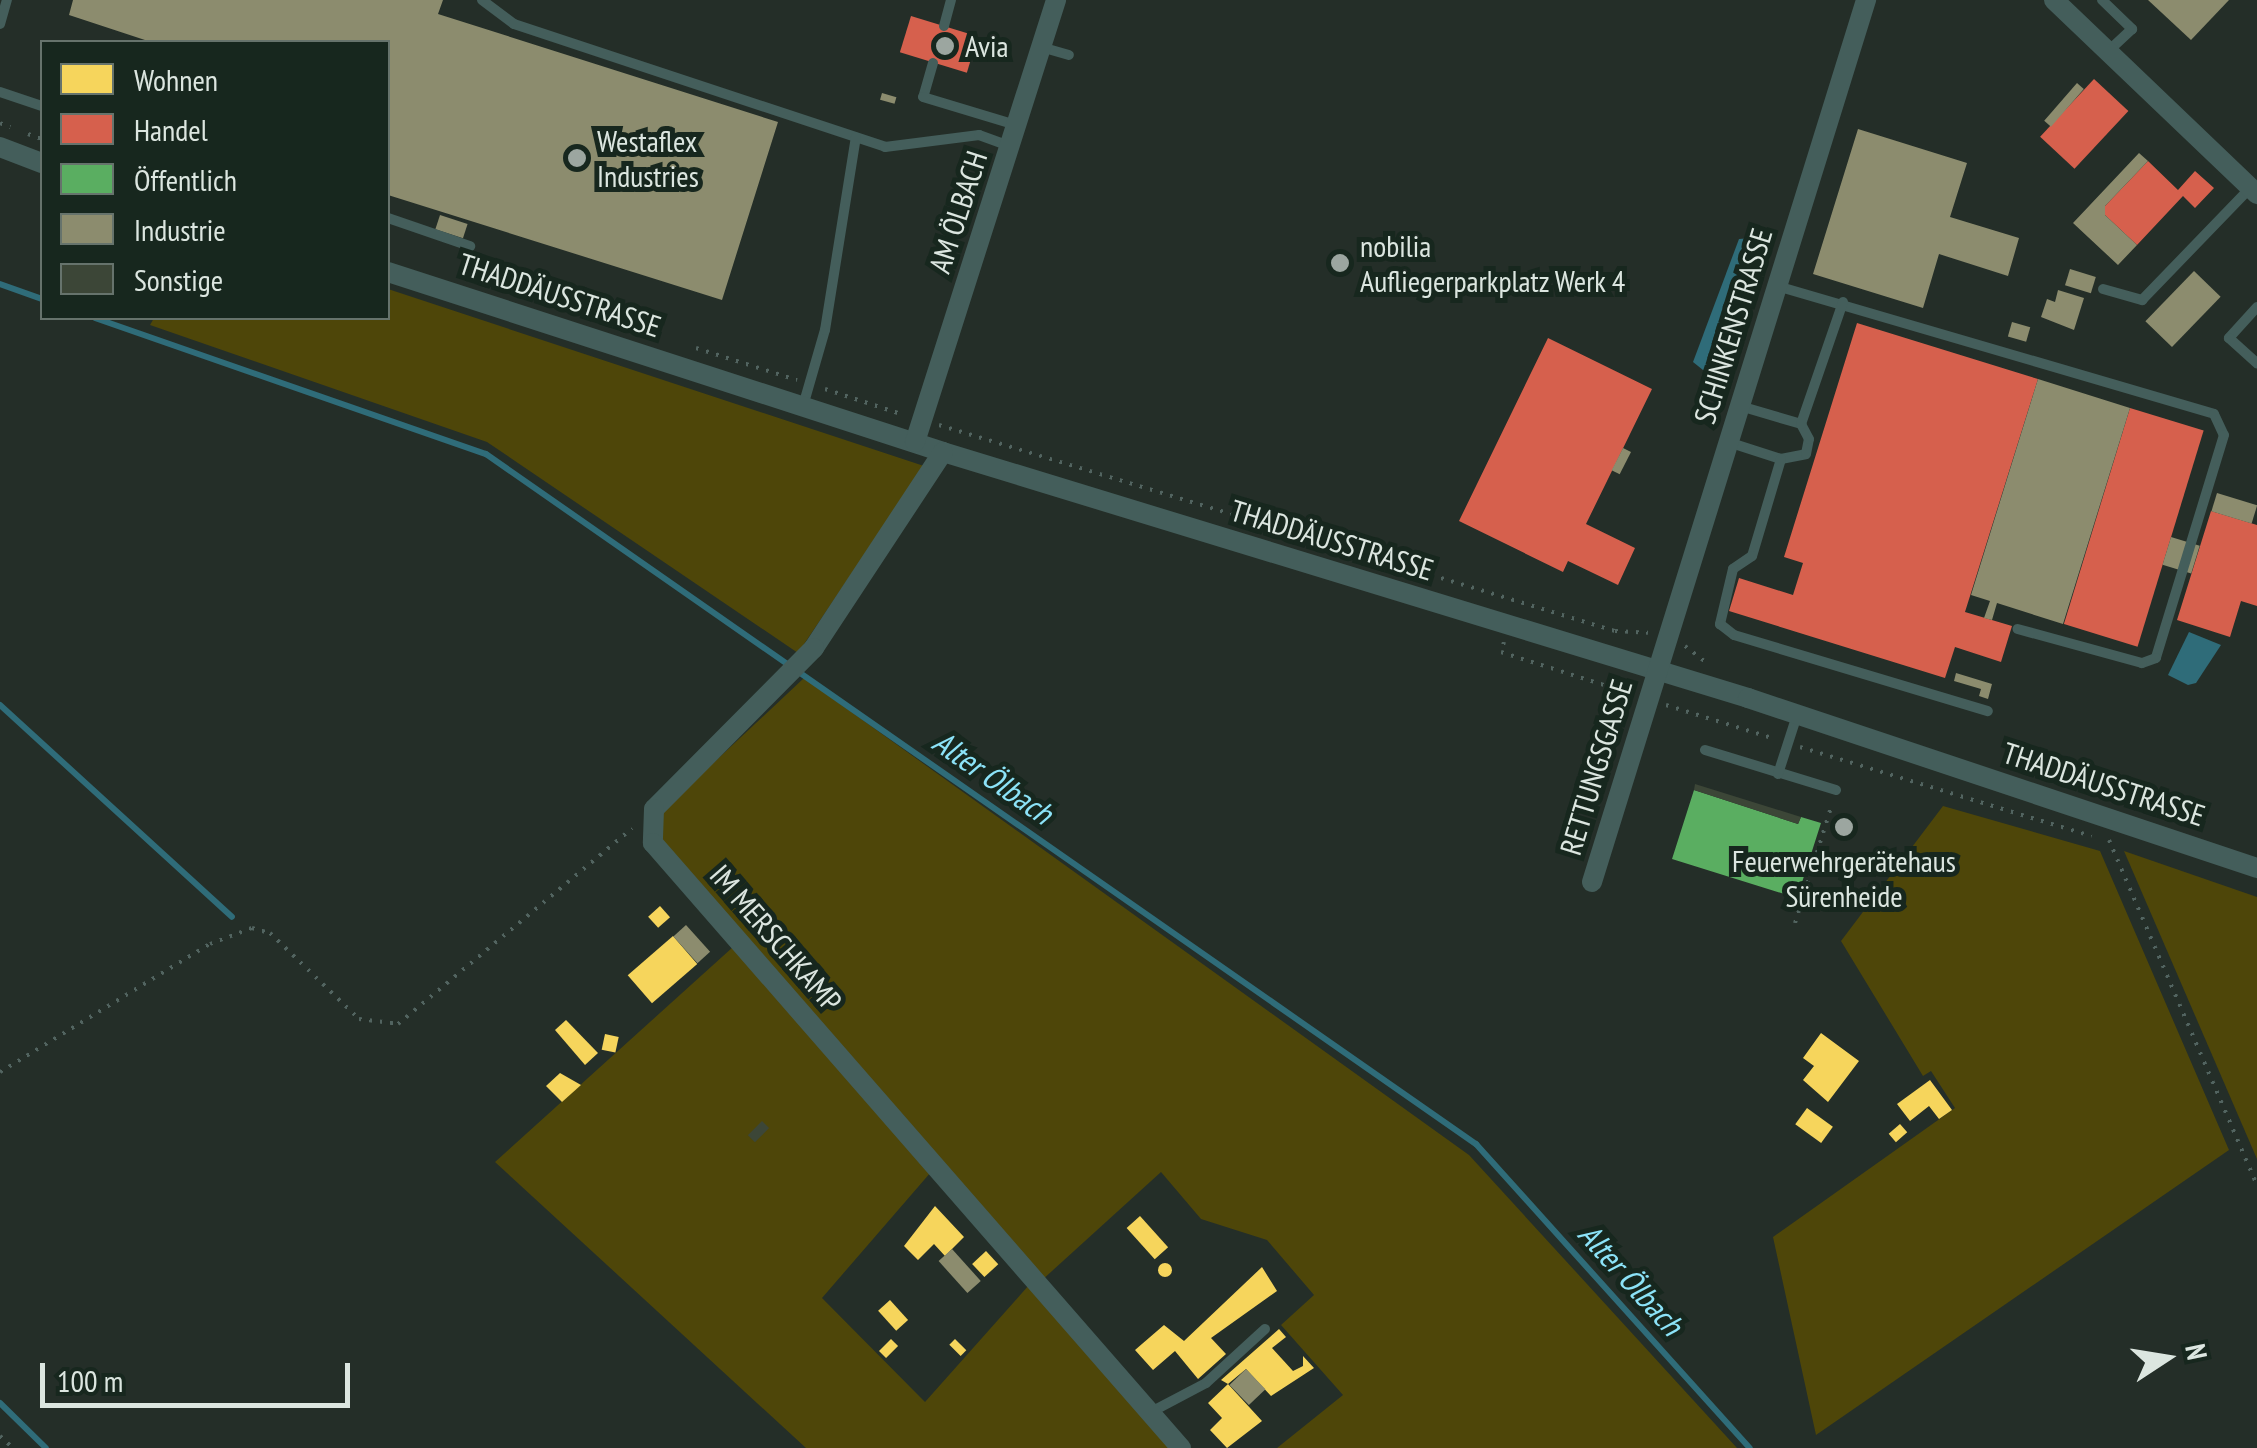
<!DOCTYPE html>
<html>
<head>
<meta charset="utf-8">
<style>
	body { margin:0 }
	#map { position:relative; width:2257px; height:1448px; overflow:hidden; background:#242e28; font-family:"PT Sans Narrow",sans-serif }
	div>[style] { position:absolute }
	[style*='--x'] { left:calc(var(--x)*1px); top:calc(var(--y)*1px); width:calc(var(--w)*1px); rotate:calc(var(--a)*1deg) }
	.green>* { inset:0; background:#4e4609 }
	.water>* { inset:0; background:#2f6c79 }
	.homes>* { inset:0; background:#f6d55c; transform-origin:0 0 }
	.round { border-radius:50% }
	.shops>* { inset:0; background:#d6604d; transform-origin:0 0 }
	.public>* { inset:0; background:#5aae61 }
	.industry>* { inset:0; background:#8c8c6e; transform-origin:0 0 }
	.stream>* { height:6px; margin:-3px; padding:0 3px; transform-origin:3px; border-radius:3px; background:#2f6c79 }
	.building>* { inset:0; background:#3c4637; transform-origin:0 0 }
	.path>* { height:4px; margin-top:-2px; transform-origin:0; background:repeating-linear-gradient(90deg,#526460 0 2.5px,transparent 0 10.5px) }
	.service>* { height:10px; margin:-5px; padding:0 5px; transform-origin:5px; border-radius:5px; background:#445e5b }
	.minor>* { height:20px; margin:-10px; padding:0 10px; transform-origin:10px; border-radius:10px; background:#445e5b }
	.dots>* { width:28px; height:28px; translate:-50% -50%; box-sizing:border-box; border:5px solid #17271e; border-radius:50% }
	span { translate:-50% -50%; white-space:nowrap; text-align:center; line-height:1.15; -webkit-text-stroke:10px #17271e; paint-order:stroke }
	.poi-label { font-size:30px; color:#dce6e0 }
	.left { translate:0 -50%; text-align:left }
	.street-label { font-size:30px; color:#dce6e0 }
	.water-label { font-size:32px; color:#8ce3f8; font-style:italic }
	.legend { position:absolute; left:40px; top:40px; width:350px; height:280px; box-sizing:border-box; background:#17271e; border:2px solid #66736c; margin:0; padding:12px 18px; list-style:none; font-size:30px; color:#dce6e0 }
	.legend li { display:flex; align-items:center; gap:20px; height:50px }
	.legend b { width:50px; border:2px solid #66736c }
	.north { position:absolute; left:2117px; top:1308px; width:100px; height:100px; -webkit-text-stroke:8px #17271e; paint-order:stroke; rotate:78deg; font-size:28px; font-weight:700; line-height:40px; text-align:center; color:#dce6e0 }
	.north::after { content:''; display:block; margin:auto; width:35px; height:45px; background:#dce6e0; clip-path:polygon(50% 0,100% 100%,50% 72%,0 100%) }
	.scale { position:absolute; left:40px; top:1363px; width:310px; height:45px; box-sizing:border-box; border:5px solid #dce6e0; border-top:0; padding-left:12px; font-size:30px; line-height:35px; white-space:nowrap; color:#dce6e0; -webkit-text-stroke:8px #17271e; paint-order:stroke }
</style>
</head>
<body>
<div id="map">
	<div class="green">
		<div style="clip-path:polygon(388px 289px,924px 466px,798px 653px,487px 442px,150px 325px,154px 318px,388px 318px)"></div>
		<div style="clip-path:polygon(804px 678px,1469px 1155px,1737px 1448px,1277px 1448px,1343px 1395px,1281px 1325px,1314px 1295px,1267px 1240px,1201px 1219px,1161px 1172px,1041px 1281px,661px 842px,660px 813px)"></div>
		<div style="clip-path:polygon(1943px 806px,2100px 851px,2229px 1150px,1816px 1435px,1773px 1237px,1955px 1108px,1931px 1071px,1923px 1076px,1841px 941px)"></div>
		<div style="clip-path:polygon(2124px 851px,2257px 897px,2257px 1159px)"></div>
		<div style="clip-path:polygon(733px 947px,931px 1172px,822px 1298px,925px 1402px,1029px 1285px,1170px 1448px,806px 1448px,495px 1162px)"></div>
	</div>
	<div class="water">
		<div style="clip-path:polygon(1752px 238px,1757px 245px,1717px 368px,1708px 374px,1693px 362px,1739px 239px)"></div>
		<div style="clip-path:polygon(2189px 632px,2221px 645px,2196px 683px,2188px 685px,2168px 675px)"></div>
	</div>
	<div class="homes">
		<div style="left:660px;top:906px;width:15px;height:16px;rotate:48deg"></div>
		<div style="left:673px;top:936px;width:37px;height:60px;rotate:49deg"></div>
		<div style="clip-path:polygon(566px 1020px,598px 1053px,585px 1065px,555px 1030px)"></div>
		<div style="clip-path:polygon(1821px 1033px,1859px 1061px,1828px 1102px,1803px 1080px,1814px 1066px,1803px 1058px)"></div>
		<div style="left:605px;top:1034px;width:14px;height:16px;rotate:12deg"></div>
		<div style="clip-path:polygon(560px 1073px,581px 1085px,562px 1102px,546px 1086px)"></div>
		<div style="clip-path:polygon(1930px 1080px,1952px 1110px,1939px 1119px,1929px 1106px,1910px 1121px,1897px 1104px)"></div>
		<div style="left:1807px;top:1108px;width:32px;height:20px;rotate:36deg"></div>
		<div style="left:1900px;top:1124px;width:11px;height:15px;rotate:49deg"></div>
		<div style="clip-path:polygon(935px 1206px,964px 1237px,945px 1256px,934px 1244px,918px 1260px,904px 1246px)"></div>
		<div style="left:1140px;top:1216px;width:42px;height:18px;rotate:48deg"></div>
		<div style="left:986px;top:1251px;width:18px;height:19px;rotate:47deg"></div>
		<div class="round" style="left:1158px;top:1263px;width:14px;height:14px"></div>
		<div style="clip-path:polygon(1262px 1267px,1277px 1291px,1211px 1338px,1226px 1354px,1198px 1379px,1175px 1351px,1153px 1370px,1135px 1350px,1164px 1325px,1184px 1341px)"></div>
		<div style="left:890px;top:1300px;width:27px;height:16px;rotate:48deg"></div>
		<div style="clip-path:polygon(1279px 1329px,1286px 1337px,1272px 1348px,1293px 1371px,1303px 1366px,1303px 1356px,1314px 1368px,1271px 1396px,1246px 1369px,1228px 1384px,1262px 1421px,1227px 1448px,1210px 1430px,1222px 1418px,1208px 1403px,1228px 1384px,1221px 1380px)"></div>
		<div style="left:891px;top:1339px;width:10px;height:17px;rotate:45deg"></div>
		<div style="left:955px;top:1339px;width:16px;height:8px;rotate:45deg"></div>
	</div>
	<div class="shops">
		<div style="left:911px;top:16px;width:70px;height:38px;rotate:17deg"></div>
		<div style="left:2094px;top:79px;width:47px;height:79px;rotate:43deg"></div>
		<div style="clip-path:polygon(2148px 161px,2178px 190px,2195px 171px,2214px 188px,2195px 208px,2183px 196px,2137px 245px,2105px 215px,2105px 206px)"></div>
		<div style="clip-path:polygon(1857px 323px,2038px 379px,1965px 612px,2012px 626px,2001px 662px,1955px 647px,1945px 678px,1729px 611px,1739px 578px,1793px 595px,1803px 563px,1784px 557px)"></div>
		<div style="clip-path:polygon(1548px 338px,1652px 389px,1586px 524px,1635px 548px,1618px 585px,1568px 561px,1563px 572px,1459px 521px)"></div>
		<div style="left:2130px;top:408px;width:77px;height:226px;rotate:17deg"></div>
		<div style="clip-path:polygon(2211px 511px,2257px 525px,2257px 606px,2241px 601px,2230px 637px,2177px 620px)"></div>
	</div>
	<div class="public">
		<div style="clip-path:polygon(1694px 790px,1798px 824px,1801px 817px,1821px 823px,1797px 898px,1672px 859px)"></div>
	</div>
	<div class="industry">
		<div style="clip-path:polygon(73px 0,443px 0,438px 14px,778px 122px,722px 300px,388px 195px,388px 42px,151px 42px,69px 15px)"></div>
		<div style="clip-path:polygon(2148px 0,2229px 0,2191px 40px)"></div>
		<div style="left:2077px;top:83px;width:9px;height:50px;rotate:41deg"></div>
		<div style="left:882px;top:93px;width:15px;height:7px;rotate:16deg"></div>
		<div style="clip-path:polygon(1858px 129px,1967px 163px,1950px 217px,2019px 238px,2008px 276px,1939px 254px,1923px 308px,1813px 274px)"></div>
		<div style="clip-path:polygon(2139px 153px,2148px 161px,2105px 206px,2105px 215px,2137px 245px,2118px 265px,2073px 223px)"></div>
		<div style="left:440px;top:215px;width:29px;height:15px;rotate:18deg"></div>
		<div style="left:2070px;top:269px;width:27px;height:17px;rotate:17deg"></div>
		<div style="left:2194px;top:271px;width:37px;height:70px;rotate:44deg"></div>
		<div style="clip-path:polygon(2058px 290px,2084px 298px,2074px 330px,2041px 317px,2047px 299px,2055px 302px)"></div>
		<div style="left:2012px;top:322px;width:19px;height:15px;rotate:16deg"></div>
		<div style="clip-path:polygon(2038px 379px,2130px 408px,2063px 624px,1997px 603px,1992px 620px,1984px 618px,1990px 601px,1971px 595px)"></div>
		<div style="left:1623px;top:448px;width:9px;height:25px;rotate:27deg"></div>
		<div style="left:2217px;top:493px;width:42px;height:19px;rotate:17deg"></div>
		<div style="left:2171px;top:537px;width:30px;height:29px;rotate:17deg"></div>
		<div style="clip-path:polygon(1956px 673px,1992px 684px,1988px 699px,1979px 696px,1981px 689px,1954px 681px)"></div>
		<div style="left:686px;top:925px;width:36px;height:17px;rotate:48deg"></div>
		<div style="left:952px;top:1249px;width:43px;height:18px;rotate:48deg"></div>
		<div style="left:1246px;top:1369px;width:28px;height:23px;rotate:46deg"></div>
	</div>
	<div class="stream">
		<div style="--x:0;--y:284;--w:45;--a:19.7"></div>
		<div style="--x:95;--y:318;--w:414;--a:19.2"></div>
		<div style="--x:486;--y:454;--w:1207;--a:34.88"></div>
		<div style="--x:1476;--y:1144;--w:409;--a:48"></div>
		<div style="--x:0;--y:705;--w:314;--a:42.4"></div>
		<div style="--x:0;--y:1403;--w:64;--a:44.4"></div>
	</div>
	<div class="building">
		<div style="clip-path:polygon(1695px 784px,1801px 817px,1798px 824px,1694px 790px)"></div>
		<div style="left:762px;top:1121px;width:10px;height:20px;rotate:45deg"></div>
	</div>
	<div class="path">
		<div style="--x:0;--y:123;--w:11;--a:22"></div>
		<div style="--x:28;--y:134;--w:15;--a:20"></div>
		<div style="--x:696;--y:348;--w:106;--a:17.6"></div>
		<div style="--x:825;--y:389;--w:80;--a:18.2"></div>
		<div style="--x:939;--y:425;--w:707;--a:16.95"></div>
		<div style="--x:1615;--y:631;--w:33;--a:3"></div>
		<div style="--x:1504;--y:642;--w:10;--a:107"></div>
		<div style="--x:1501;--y:652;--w:134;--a:17.8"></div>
		<div style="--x:1685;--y:646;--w:24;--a:38"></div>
		<div style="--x:1666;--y:705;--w:111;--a:17.3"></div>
		<div style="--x:1800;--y:747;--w:305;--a:17"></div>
		<div style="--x:2109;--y:840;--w:375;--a:66.8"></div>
		<div style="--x:1795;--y:923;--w:125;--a:-72.7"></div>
		<div style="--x:0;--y:1072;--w:246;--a:-31.4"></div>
		<div style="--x:210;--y:944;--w:45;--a:-20.9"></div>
		<div style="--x:252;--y:928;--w:19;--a:16"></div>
		<div style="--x:270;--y:933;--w:124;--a:44"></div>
		<div style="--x:359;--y:1019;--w:39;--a:7"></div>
		<div style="--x:398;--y:1024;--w:305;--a:-39.9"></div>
		<div style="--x:0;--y:1436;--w:18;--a:43"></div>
	</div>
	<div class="service">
		<div style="--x:482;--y:0;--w:40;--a:37"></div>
		<div style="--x:514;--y:24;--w:391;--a:18.3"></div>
		<div style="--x:885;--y:147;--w:95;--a:-7.3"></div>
		<div style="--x:979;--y:135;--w:33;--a:20"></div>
		<div style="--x:2102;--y:0;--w:42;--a:44"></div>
		<div style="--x:2132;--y:29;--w:33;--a:137"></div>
		<div style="--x:0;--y:24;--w:25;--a:-74"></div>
		<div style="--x:944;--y:26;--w:27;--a:-75"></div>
		<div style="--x:1041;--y:47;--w:29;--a:16"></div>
		<div style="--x:933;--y:63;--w:35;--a:106"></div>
		<div style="--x:923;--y:97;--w:97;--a:16.8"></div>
		<div style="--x:0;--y:92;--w:44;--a:18.4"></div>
		<div style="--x:388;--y:218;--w:87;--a:18.9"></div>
		<div style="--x:1777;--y:286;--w:455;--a:16.3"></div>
		<div style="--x:2214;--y:414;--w:23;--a:65"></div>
		<div style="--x:2224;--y:435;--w:233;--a:107"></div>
		<div style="--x:2156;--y:658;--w:15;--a:160"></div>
		<div style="--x:2142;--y:663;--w:129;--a:-164.7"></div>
		<div style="--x:2103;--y:289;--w:41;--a:15.8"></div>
		<div style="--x:2142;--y:300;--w:156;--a:-46"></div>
		<div style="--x:2257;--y:307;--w:42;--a:132.1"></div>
		<div style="--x:2229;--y:338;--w:38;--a:42"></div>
		<div style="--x:803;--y:406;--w:79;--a:-73.9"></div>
		<div style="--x:825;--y:330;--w:195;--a:-80.9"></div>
		<div style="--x:1740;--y:406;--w:64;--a:16.4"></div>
		<div style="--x:1728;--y:442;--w:56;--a:17.8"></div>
		<div style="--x:1781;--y:459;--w:25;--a:-11"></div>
		<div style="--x:1806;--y:454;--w:15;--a:-79"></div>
		<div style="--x:1809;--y:439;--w:17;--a:-118"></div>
		<div style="--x:1801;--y:424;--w:129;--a:-71"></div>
		<div style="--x:1781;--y:459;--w:101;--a:106.6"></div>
		<div style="--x:1752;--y:556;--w:23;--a:146"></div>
		<div style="--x:1733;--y:569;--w:57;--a:103.3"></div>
		<div style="--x:1720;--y:624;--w:18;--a:38"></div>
		<div style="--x:1734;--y:635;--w:265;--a:16.7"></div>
		<div style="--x:1705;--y:750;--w:137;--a:17"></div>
		<div style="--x:1778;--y:774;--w:62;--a:-72.1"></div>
		<div style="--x:1151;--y:1412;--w:62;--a:-27.8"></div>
		<div style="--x:1206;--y:1383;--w:80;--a:-42.5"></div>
	</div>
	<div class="minor">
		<div style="--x:2054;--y:0;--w:281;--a:43.7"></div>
		<div style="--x:0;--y:147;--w:45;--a:20.9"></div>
		<div style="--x:388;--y:272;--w:583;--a:17.97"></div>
		<div style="--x:943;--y:452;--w:842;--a:16.99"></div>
		<div style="--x:1748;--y:698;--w:537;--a:18.47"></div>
		<div style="--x:915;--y:442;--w:464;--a:-72.3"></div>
		<div style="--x:943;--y:452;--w:235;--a:123.4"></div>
		<div style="--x:814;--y:648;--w:227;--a:134.8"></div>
		<div style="--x:654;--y:809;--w:34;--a:92"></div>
		<div style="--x:653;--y:843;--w:803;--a:48.89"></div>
		<div style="--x:1592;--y:882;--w:924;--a:-72.74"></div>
	</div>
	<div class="dots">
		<div style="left:945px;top:46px;background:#9ca6a0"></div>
		<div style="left:577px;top:158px;background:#9ca6a0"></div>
		<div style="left:1340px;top:263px;background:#9ca6a0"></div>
		<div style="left:1844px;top:827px;background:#9ca6a0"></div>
	</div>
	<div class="poi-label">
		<span class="left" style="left:965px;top:46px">Avia</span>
		<span class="left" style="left:597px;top:158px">Westaflex<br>Industries</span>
		<span class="left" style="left:1360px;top:263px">nobilia<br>Aufliegerparkplatz Werk 4</span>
		<span style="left:1844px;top:878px">Feuerwehrgerätehaus<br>Sürenheide</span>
	</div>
	<div class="street-label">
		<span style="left:958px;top:212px;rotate:-72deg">AM ÖLBACH</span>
		<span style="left:560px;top:295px;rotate:18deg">THADDÄUSSTRASSE</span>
		<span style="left:1733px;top:326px;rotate:-73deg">SCHINKENSTRASSE</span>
		<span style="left:1332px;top:540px;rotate:17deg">THADDÄUSSTRASSE</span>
		<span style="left:1596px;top:767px;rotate:-73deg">RETTUNGSGASSE</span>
		<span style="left:2104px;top:784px;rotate:18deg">THADDÄUSSTRASSE</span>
		<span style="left:776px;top:938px;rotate:49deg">IM MERSCHKAMP</span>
	</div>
	<div class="water-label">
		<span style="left:993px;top:777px;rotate:35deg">Alter Ölbach</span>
		<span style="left:1631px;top:1279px;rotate:48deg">Alter Ölbach</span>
	</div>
	<ul class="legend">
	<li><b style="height:28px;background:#f6d55c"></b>Wohnen</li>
	<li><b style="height:28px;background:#d6604d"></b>Handel</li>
	<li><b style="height:28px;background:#5aae61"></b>Öffentlich</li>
	<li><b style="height:28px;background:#8c8c6e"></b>Industrie</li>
	<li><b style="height:28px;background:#3c4637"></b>Sonstige</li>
	</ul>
	<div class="north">N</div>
	<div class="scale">100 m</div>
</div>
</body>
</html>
